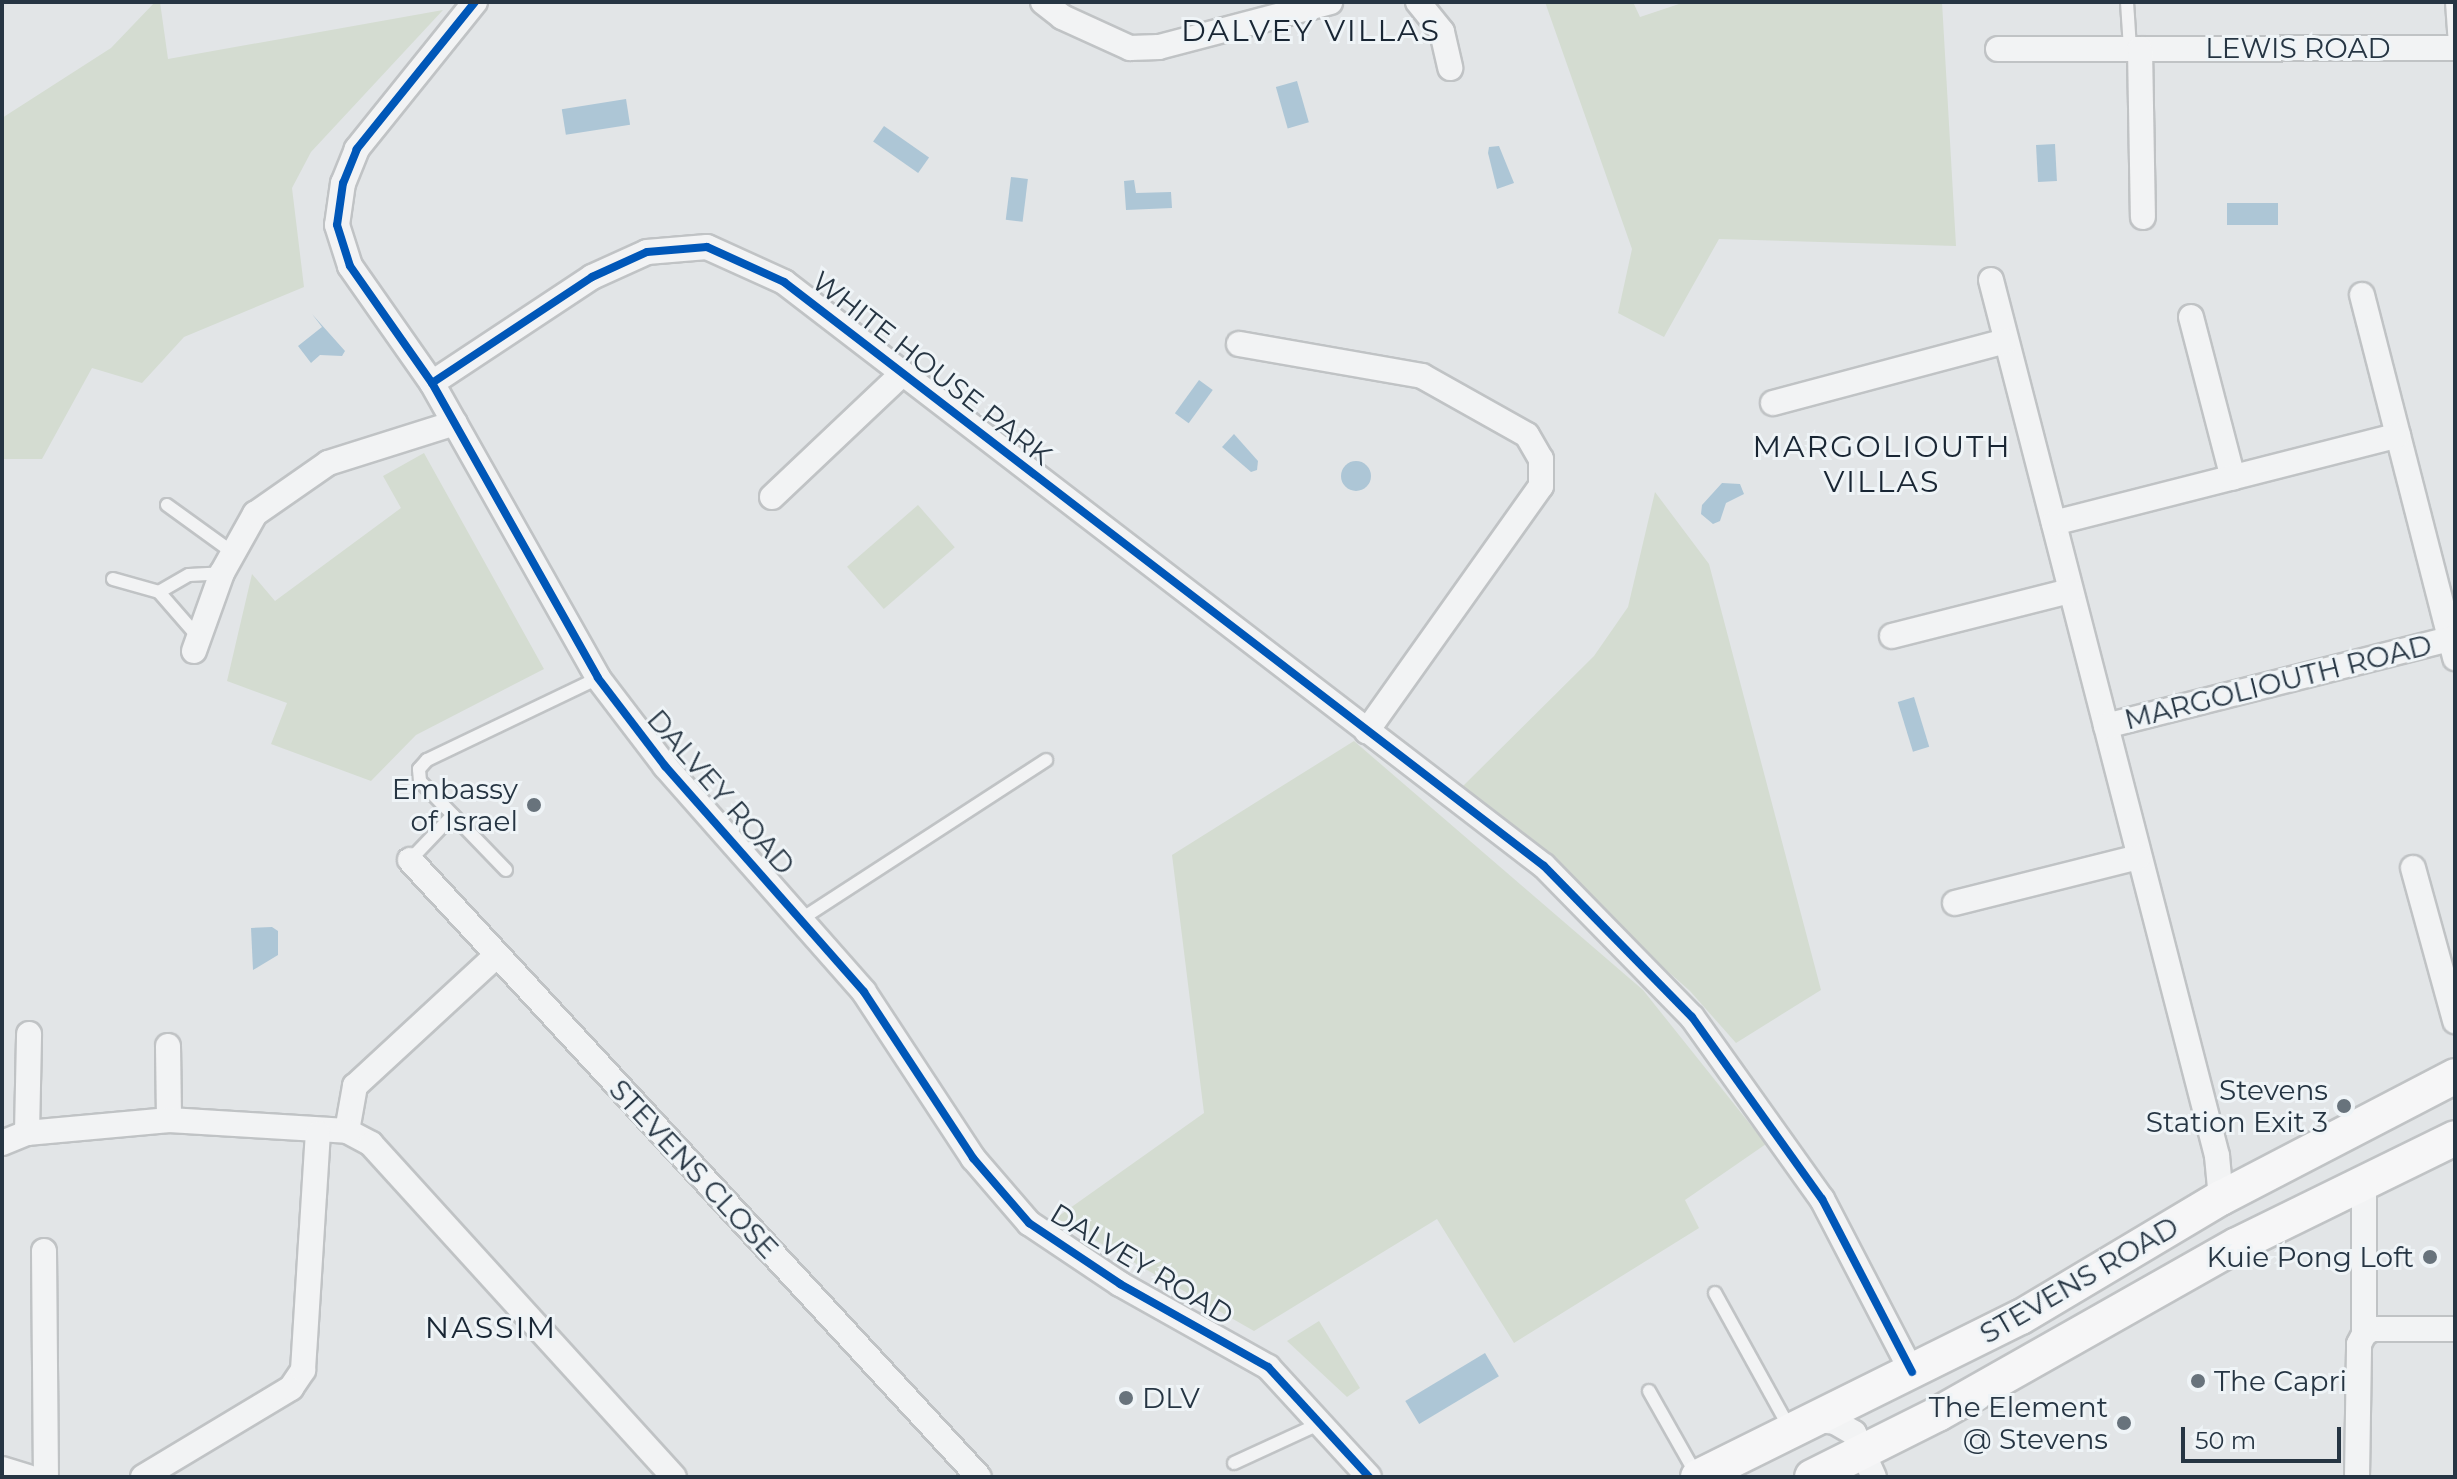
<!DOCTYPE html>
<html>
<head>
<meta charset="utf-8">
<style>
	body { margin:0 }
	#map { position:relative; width:2457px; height:1479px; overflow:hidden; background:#e2e5e7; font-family:Montserrat,sans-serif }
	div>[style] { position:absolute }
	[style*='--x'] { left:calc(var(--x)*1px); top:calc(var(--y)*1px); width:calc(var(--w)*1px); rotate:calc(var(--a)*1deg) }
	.green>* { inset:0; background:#d4dcd1; transform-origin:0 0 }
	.water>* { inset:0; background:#adc6d6; transform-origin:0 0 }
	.round { border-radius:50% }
	.roads { filter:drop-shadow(2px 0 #c0c3c5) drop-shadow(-2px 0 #c0c3c5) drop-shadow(0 2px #c0c3c5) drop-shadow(0 -2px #c0c3c5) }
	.service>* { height:12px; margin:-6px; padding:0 6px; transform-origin:6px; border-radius:6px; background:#f2f3f4 }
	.minor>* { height:24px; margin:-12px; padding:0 12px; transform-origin:12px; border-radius:12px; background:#f2f3f4 }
	.secondary>* { height:34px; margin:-17px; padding:0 17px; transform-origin:17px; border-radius:17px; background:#f6f6f7 }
	.cycleway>* { height:8px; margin:-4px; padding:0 4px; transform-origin:4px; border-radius:4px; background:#0057b8 }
	.dots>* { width:22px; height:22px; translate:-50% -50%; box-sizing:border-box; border:4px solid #eff4f7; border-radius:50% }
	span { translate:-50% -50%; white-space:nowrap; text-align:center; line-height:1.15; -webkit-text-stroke:6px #eff4f7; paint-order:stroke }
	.street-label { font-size:28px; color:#263543 }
	.poi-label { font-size:28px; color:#263543 }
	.right { translate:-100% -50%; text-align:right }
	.left { translate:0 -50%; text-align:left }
	.neighbourhood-label { font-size:30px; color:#192634; letter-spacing:2px }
	.frame { position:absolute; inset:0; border:4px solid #263543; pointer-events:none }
	.scale { position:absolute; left:2181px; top:1427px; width:160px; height:36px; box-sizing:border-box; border:4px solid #263543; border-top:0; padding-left:10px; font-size:24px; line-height:28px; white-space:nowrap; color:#263543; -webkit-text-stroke:6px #eff4f7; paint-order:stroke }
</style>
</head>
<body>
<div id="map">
	<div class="green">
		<div style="clip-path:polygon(155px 2px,160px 2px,168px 59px,443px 10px,311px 152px,292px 188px,304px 287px,184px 337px,142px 383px,92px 368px,42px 459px,2px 459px,2px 118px,111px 48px)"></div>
		<div style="clip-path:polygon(1545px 2px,1633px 2px,1640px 17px,1685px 2px,1942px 2px,1956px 246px,1719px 239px,1664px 337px,1618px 313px,1632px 249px)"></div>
		<div style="clip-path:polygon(424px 453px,544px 669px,416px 735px,371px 781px,271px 744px,287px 703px,227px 681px,252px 574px,275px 601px,401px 508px,383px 476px)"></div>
		<div style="clip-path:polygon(1655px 492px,1709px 564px,1821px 990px,1736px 1043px,1690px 991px,1461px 788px,1594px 656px,1628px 607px)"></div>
		<div style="left:918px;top:505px;width:56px;height:94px;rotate:49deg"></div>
		<div style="clip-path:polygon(1354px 741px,1643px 990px,1766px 1144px,1685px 1200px,1699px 1228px,1514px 1343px,1437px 1219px,1254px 1331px,1056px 1218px,1204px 1113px,1172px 855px)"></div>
		<div style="clip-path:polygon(1319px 1321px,1360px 1388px,1347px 1397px,1287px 1341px)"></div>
	</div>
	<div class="water">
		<div style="left:1297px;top:81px;width:43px;height:22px;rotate:74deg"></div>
		<div style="left:626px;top:99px;width:26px;height:65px;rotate:81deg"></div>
		<div style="left:884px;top:126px;width:55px;height:19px;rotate:35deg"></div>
		<div style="left:2055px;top:144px;width:37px;height:19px;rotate:87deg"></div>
		<div style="clip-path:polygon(1499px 146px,1514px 183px,1497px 189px,1488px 153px,1489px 147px)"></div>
		<div style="left:1011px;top:177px;width:17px;height:43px;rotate:7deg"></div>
		<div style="clip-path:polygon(1134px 180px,1136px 193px,1171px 192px,1172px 208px,1126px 210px,1124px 181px)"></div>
		<div style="left:2278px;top:203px;width:22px;height:51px;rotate:90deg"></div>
		<div style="clip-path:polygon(312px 314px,345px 351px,342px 356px,320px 355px,311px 363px,298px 346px,322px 327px)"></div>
		<div style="left:1199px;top:380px;width:17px;height:41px;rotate:36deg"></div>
		<div style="clip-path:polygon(1234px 434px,1258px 461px,1257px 470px,1251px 472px,1222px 447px)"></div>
		<div class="round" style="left:1341px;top:461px;width:30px;height:30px"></div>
		<div style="clip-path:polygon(1722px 483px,1740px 484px,1744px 494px,1726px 503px,1720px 521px,1713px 524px,1701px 514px,1702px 505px)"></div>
		<div style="left:1914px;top:697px;width:52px;height:17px;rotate:73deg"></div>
		<div style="clip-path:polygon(272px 927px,278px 931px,278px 955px,253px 970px,251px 928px)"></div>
		<div style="left:1485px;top:1353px;width:27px;height:93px;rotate:59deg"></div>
	</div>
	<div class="roads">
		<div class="service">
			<div style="--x:2127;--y:2;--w:47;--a:86.3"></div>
			<div style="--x:2452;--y:2;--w:43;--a:86"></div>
			<div style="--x:167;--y:505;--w:80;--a:35.9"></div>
			<div style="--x:113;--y:579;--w:48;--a:15.8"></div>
			<div style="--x:159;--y:592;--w:61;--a:49"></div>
			<div style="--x:159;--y:592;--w:34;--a:-30"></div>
			<div style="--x:189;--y:575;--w:33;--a:-3"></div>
			<div style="--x:410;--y:860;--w:62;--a:-46.3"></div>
			<div style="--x:506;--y:870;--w:124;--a:-134"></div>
			<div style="--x:420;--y:781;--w:12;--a:-95"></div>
			<div style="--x:419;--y:769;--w:12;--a:-48"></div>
			<div style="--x:427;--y:760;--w:190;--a:-25.6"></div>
			<div style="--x:803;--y:918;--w:290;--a:-33"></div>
			<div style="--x:1715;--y:1293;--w:155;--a:61.1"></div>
			<div style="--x:1649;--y:1391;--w:95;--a:60.5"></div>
			<div style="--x:1234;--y:1463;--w:96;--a:-24.7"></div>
		</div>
		<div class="minor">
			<div style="--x:475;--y:2;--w:189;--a:128.8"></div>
			<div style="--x:357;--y:149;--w:37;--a:112"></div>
			<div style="--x:343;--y:183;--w:42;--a:98.1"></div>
			<div style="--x:337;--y:225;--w:43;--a:72.4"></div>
			<div style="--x:350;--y:266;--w:143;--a:55"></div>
			<div style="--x:432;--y:383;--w:338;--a:60.6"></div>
			<div style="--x:598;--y:678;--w:111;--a:52.7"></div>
			<div style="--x:665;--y:766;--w:301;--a:48.6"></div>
			<div style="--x:864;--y:992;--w:199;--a:56.7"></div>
			<div style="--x:973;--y:1158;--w:86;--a:49.3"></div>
			<div style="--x:1029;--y:1223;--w:110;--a:33.8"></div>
			<div style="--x:1120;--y:1284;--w:170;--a:29.3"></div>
			<div style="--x:1268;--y:1367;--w:149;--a:47.4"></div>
			<div style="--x:1043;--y:2;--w:24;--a:38"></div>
			<div style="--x:1062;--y:17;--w:75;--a:24.5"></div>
			<div style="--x:1130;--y:48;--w:29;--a:-2"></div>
			<div style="--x:1159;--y:47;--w:177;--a:-14.7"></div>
			<div style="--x:1418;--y:2;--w:38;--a:51"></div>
			<div style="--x:1442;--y:32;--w:37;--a:77"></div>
			<div style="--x:1998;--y:49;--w:457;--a:-0.1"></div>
			<div style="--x:2140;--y:49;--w:168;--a:89"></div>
			<div style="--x:1991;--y:280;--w:905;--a:75.53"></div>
			<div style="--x:2217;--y:1156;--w:42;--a:84.6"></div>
			<div style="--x:2362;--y:295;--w:375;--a:75.6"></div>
			<div style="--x:2191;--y:317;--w:166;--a:75.4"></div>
			<div style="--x:1239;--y:344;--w:186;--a:9.9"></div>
			<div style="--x:1422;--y:376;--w:120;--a:29.3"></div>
			<div style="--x:1527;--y:435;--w:28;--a:60"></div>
			<div style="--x:1541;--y:459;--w:27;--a:90"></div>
			<div style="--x:1541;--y:486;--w:301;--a:125.4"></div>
			<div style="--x:432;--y:383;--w:192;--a:-33.5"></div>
			<div style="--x:592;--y:277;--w:60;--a:-24.4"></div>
			<div style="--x:647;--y:252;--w:60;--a:-4.8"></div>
			<div style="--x:707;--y:247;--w:85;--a:24.4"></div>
			<div style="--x:784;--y:282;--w:958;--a:37.54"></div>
			<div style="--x:1544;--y:866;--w:211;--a:45.6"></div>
			<div style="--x:1692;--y:1017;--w:224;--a:54.5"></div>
			<div style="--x:1822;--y:1199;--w:195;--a:62.5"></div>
			<div style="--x:1773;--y:403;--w:241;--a:-14.9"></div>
			<div style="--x:772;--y:497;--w:180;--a:-43.4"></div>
			<div style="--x:2054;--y:523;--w:355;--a:-14.3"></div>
			<div style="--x:1892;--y:636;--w:184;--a:-14.2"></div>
			<div style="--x:194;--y:651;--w:83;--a:-70.3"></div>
			<div style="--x:222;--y:573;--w:68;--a:-60.8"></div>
			<div style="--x:255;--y:514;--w:89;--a:-34.9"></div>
			<div style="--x:328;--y:463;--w:133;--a:-17.5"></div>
			<div style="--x:2106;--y:726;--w:355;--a:-14.2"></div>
			<div style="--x:410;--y:860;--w:839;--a:47.32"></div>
			<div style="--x:2413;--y:868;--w:159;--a:74.6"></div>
			<div style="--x:1955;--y:903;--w:189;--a:-14.1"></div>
			<div style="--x:168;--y:1046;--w:74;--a:89.2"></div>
			<div style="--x:347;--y:1131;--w:46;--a:-79.9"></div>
			<div style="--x:355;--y:1086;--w:193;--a:-42.7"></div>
			<div style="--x:27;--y:1133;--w:99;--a:-88.8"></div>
			<div style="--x:2;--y:1143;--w:27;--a:-22"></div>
			<div style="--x:27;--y:1133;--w:143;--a:-5.2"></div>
			<div style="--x:169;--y:1120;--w:178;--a:3.5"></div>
			<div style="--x:347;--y:1131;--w:27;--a:28"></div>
			<div style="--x:371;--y:1144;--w:450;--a:47.7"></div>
			<div style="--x:44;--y:1251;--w:226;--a:89.5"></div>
			<div style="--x:2364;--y:1334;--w:9;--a:-32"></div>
			<div style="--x:2372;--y:1329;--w:83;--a:0"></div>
			<div style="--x:1817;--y:1420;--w:18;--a:6"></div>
			<div style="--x:1835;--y:1422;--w:22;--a:30"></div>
			<div style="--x:1854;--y:1433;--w:48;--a:65.6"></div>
			<div style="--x:2;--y:1469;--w:28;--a:17"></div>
			<div style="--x:143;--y:1477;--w:173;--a:-31"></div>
			<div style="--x:291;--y:1388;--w:22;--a:-56"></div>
			<div style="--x:303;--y:1370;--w:237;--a:-86.4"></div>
			<div style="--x:2357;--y:1477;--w:133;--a:-89.1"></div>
			<div style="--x:2359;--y:1344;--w:11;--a:-63"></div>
			<div style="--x:2364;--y:1334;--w:154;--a:-90"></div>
		</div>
		<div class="secondary">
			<div style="--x:1698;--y:1477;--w:360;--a:-26.4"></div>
			<div style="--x:2021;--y:1317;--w:233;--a:-30.8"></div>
			<div style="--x:2221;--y:1198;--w:264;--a:-27.5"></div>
			<div style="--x:1812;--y:1477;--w:141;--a:-26.6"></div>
			<div style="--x:1938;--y:1414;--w:343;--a:-29.5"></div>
			<div style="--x:2237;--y:1245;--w:243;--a:-26.1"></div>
		</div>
	</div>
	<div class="cycleway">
		<div style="--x:475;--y:2;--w:189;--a:128.8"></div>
		<div style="--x:357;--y:149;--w:37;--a:112"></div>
		<div style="--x:343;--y:183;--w:42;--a:98.1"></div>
		<div style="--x:337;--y:225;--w:43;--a:72.4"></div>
		<div style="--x:350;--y:266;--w:143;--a:55"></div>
		<div style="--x:432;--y:383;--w:338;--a:60.6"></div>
		<div style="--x:598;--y:678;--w:111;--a:52.7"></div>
		<div style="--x:665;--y:766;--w:301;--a:48.6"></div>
		<div style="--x:864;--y:992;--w:199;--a:56.7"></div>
		<div style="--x:973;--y:1158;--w:86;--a:49.3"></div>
		<div style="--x:1029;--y:1223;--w:110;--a:33.8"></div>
		<div style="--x:1120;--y:1284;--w:170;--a:29.3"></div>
		<div style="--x:1268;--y:1367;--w:149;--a:47.4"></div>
		<div style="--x:432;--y:383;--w:192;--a:-33.5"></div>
		<div style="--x:592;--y:277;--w:60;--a:-24.4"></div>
		<div style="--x:647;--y:252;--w:60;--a:-4.8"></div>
		<div style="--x:707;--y:247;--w:85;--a:24.4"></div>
		<div style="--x:784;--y:282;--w:958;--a:37.54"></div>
		<div style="--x:1544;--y:866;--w:211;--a:45.6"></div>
		<div style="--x:1692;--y:1017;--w:224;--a:54.5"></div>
		<div style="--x:1822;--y:1199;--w:195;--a:62.5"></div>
	</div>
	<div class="dots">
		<div style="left:534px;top:805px;background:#68737c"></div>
		<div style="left:2344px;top:1106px;background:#68737c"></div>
		<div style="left:2430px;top:1257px;background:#68737c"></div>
		<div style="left:2198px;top:1381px;background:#68737c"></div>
		<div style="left:1126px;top:1398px;background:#68737c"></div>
		<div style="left:2124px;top:1423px;background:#68737c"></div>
	</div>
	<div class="street-label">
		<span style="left:2298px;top:48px">LEWIS ROAD</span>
		<span style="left:932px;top:368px;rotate:38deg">WHITE HOUSE PARK</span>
		<span style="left:2278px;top:682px;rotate:-14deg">MARGOLIOUTH ROAD</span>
		<span style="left:721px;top:792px;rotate:49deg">DALVEY ROAD</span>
		<span style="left:694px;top:1169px;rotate:47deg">STEVENS CLOSE</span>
		<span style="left:1142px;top:1264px;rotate:31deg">DALVEY ROAD</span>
		<span style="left:2079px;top:1280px;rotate:-30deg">STEVENS ROAD</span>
	</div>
	<div class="poi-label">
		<span class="right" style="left:518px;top:805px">Embassy<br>of Israel</span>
		<span class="right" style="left:2328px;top:1106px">Stevens<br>Station Exit 3</span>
		<span class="right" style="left:2414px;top:1257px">Kuie Pong Loft</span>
		<span class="left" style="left:2214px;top:1381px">The Capri</span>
		<span class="left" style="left:1142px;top:1398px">DLV</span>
		<span class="right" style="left:2108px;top:1423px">The Element<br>@ Stevens</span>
	</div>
	<div class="neighbourhood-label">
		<span style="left:1311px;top:31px">DALVEY VILLAS</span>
		<span style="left:1882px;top:464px">MARGOLIOUTH<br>VILLAS</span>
		<span style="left:491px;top:1328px">NASSIM</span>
	</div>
	<div class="frame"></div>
	<div class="scale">50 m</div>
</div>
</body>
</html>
